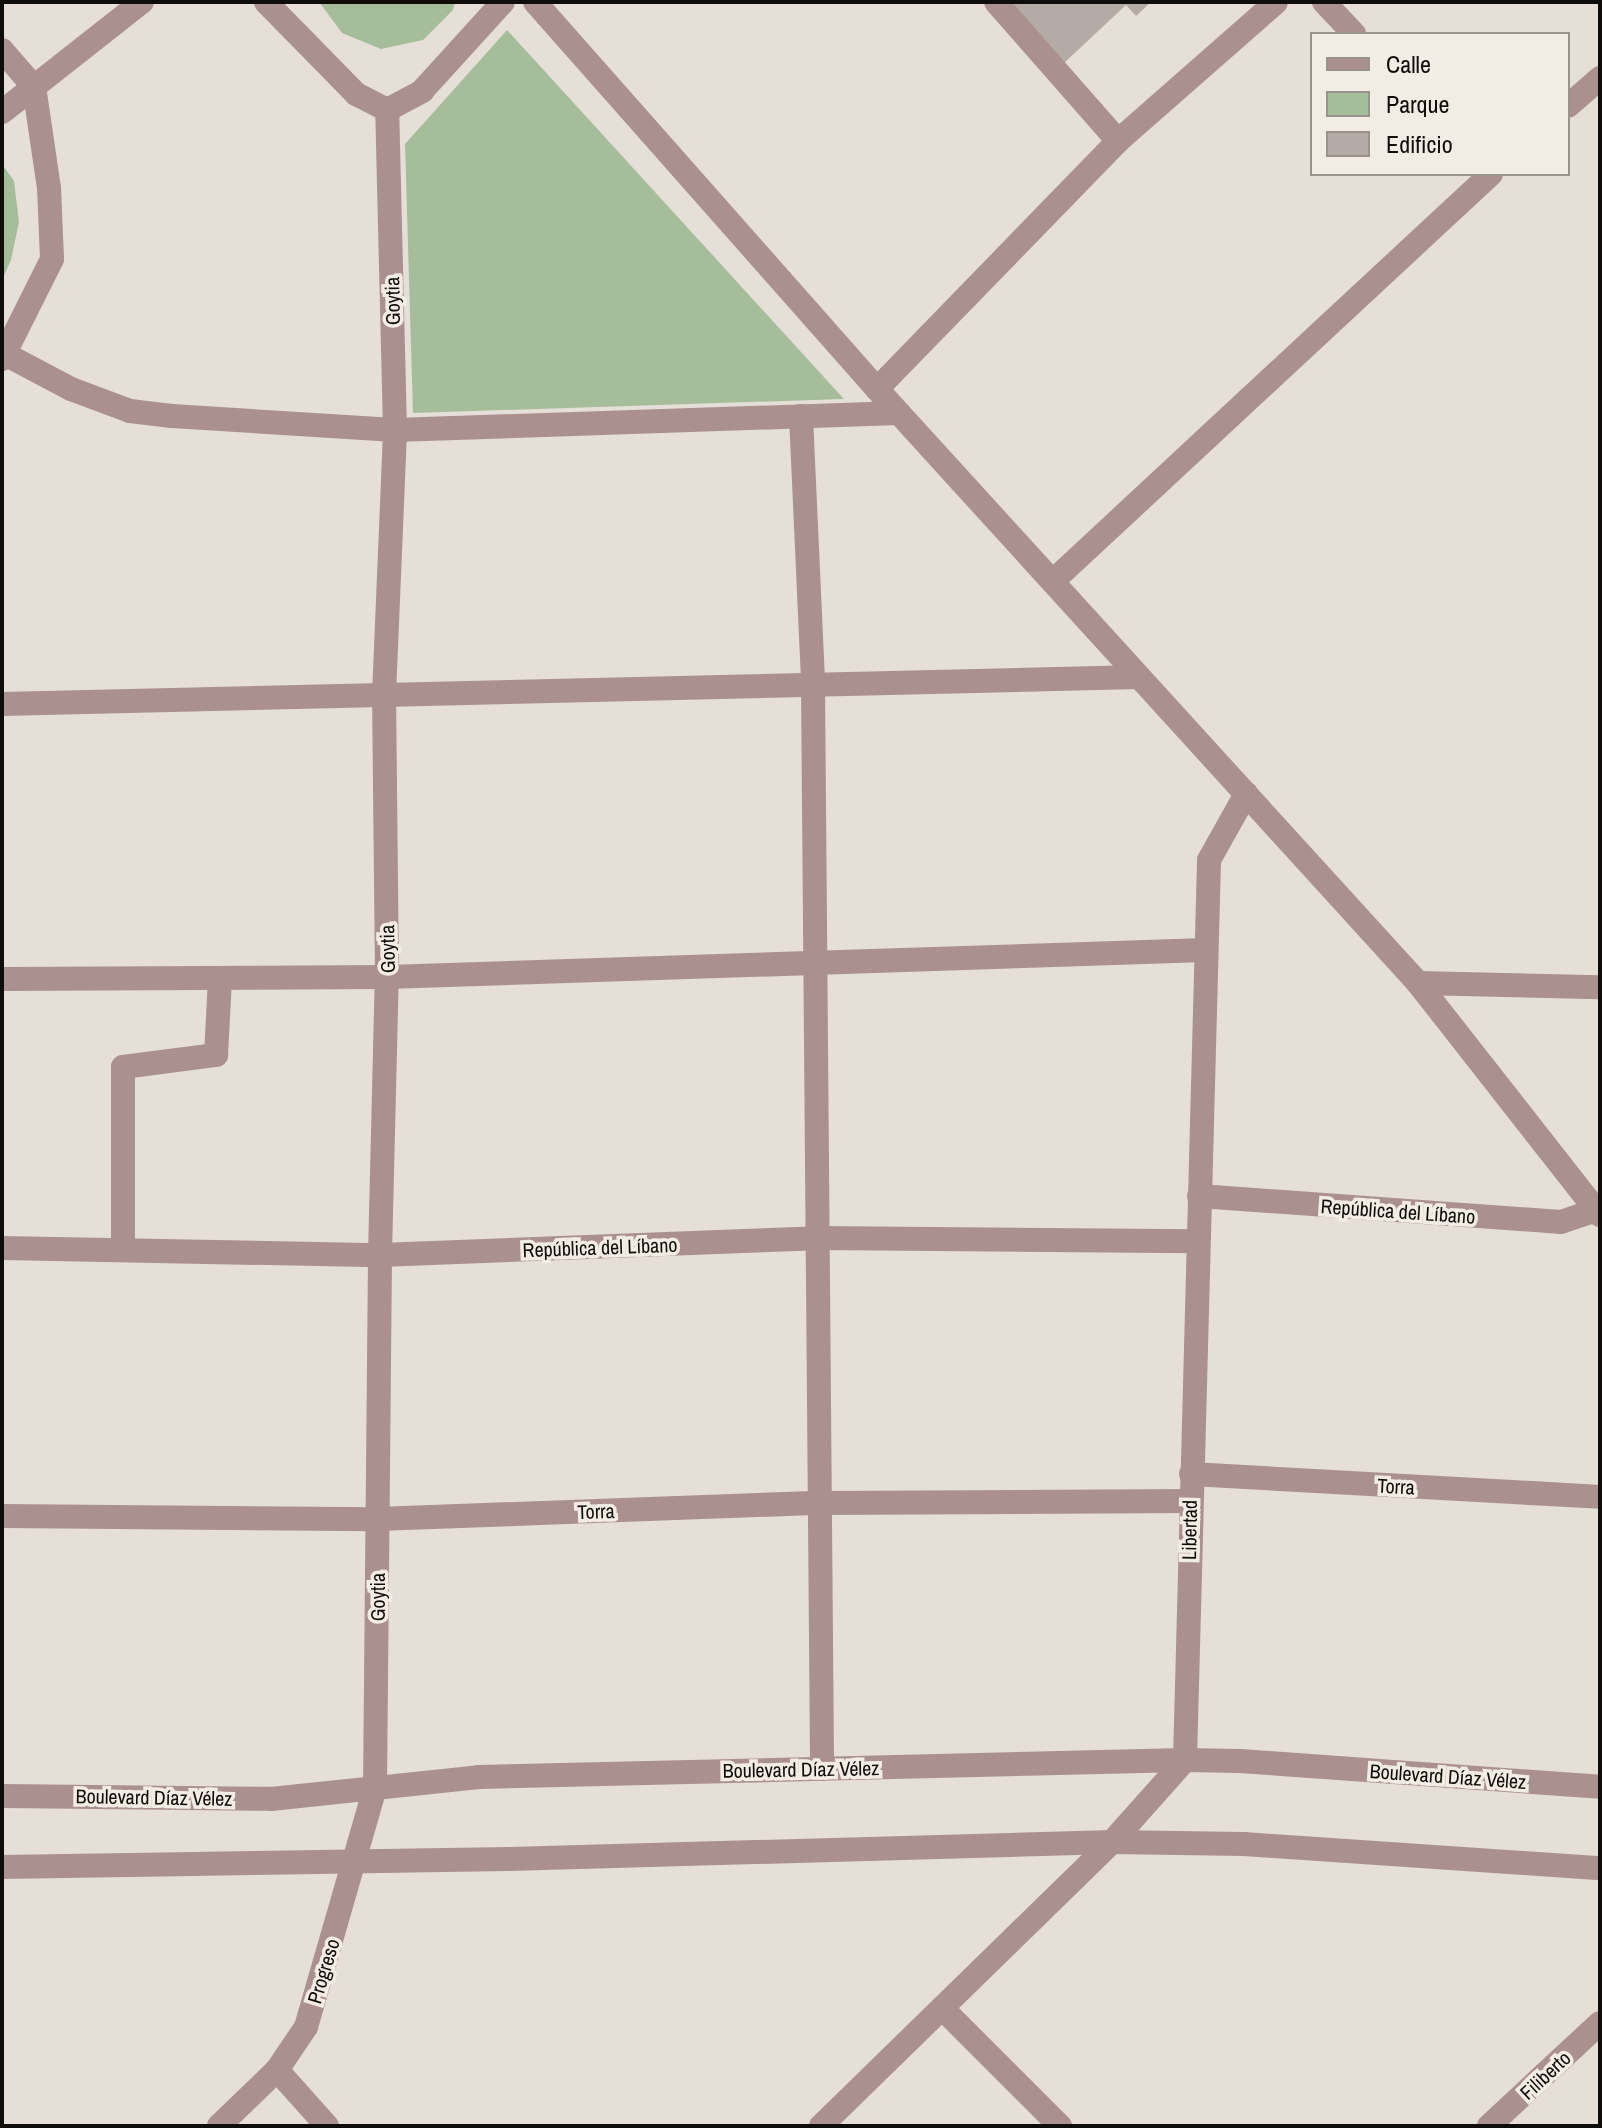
<!DOCTYPE html>
<html>
<head>
<meta charset="utf-8">
<style>
	body { margin:0 }
	#map { position:relative; width:1602px; height:2128px; overflow:hidden; background:#e6dfd8; font-family:"Archivo Narrow",sans-serif }
	div>[style] { position:absolute }
	[style*='--x'] { left:calc(var(--x)*1px); top:calc(var(--y)*1px); width:calc(var(--w)*1px); rotate:calc(var(--a)*1deg) }
	.green>* { inset:0; background:#a6bd9c }
	.building>* { inset:0; background:#b4aba7 }
	.minor>* { height:24px; margin:-12px; padding:0 12px; transform-origin:12px; border-radius:12px; background:#aa9190 }
	span { translate:-50% -50%; white-space:nowrap; text-align:center; line-height:1.15; -webkit-text-stroke:7px #f3ece5; paint-order:stroke }
	.street-label { font-size:20px; color:#0f0d0a }
	.frame { position:absolute; inset:0; border:4px solid #0f0d0a; pointer-events:none }
	.legend { position:absolute; left:1310px; top:32px; width:260px; height:144px; box-sizing:border-box; background:#f3ece5; border:2px solid #98938d; margin:0; padding:10px 14px; list-style:none; font-size:24px; color:#0f0d0a }
	.legend li { display:flex; align-items:center; gap:16px; height:40px }
	.legend b { width:40px; border:2px solid #98938d }
</style>
</head>
<body>
<div id="map">
	<div class="green">
		<div style="clip-path:polygon(319px 2px,455px 2px,453px 10px,423px 40px,381px 49px,342px 33px)"></div>
		<div style="clip-path:polygon(507px 30px,844px 399px,413px 413px,405px 144px)"></div>
		<div style="clip-path:polygon(2px 164px,14px 181px,19px 222px,11px 260px,2px 280px)"></div>
	</div>
	<div class="building">
		<div style="clip-path:polygon(1009px 2px,1151px 2px,1136px 16px,1126px 5px,1064px 63px)"></div>
	</div>
	<div class="minor">
		<div style="--x:266;--y:2;--w:129;--a:45.6"></div>
		<div style="--x:356;--y:94;--w:35;--a:27"></div>
		<div style="--x:387;--y:110;--w:40;--a:-28"></div>
		<div style="--x:422;--y:91;--w:120;--a:-47.7"></div>
		<div style="--x:535;--y:2;--w:516;--a:48.53"></div>
		<div style="--x:877;--y:389;--w:803;--a:47.67"></div>
		<div style="--x:1418;--y:983;--w:295;--a:51.9"></div>
		<div style="--x:996;--y:2;--w:185;--a:48.7"></div>
		<div style="--x:1324;--y:2;--w:44;--a:46.8"></div>
		<div style="--x:2;--y:50;--w:49;--a:49.1"></div>
		<div style="--x:1568;--y:106;--w:43;--a:-41.2"></div>
		<div style="--x:2;--y:112;--w:178;--a:-38.2"></div>
		<div style="--x:5;--y:354;--w:75;--a:27.9"></div>
		<div style="--x:71;--y:389;--w:63;--a:20.4"></div>
		<div style="--x:130;--y:411;--w:42;--a:6.8"></div>
		<div style="--x:172;--y:416;--w:223;--a:3.6"></div>
		<div style="--x:395;--y:430;--w:504;--a:-1.93"></div>
		<div style="--x:2;--y:359;--w:112;--a:-63.4"></div>
		<div style="--x:52;--y:259;--w:71;--a:-92.4"></div>
		<div style="--x:49;--y:188;--w:102;--a:-98.4"></div>
		<div style="--x:877;--y:389;--w:346;--a:-45.8"></div>
		<div style="--x:1118;--y:141;--w:210;--a:-41.3"></div>
		<div style="--x:801;--y:416;--w:269;--a:87.4"></div>
		<div style="--x:813;--y:685;--w:1084;--a:89.52"></div>
		<div style="--x:1053;--y:581;--w:598;--a:-42.9"></div>
		<div style="--x:2;--y:704;--w:1137;--a:-1.36"></div>
		<div style="--x:2;--y:979;--w:385;--a:-0.3"></div>
		<div style="--x:387;--y:977;--w:819;--a:-1.89"></div>
		<div style="--x:1418;--y:983;--w:182;--a:1.3"></div>
		<div style="--x:1199;--y:1196;--w:363;--a:4.1"></div>
		<div style="--x:1561;--y:1222;--w:36;--a:-19"></div>
		<div style="--x:2;--y:1248;--w:378;--a:1.1"></div>
		<div style="--x:380;--y:1255;--w:438;--a:-2.2"></div>
		<div style="--x:818;--y:1238;--w:380;--a:0.5"></div>
		<div style="--x:123;--y:1249;--w:182;--a:-90"></div>
		<div style="--x:123;--y:1067;--w:94;--a:-7.4"></div>
		<div style="--x:216;--y:1055;--w:76;--a:-87"></div>
		<div style="--x:1191;--y:1474;--w:410;--a:3.2"></div>
		<div style="--x:2;--y:1516;--w:375;--a:0.5"></div>
		<div style="--x:377;--y:1519;--w:443;--a:-2.1"></div>
		<div style="--x:820;--y:1503;--w:369;--a:-0.3"></div>
		<div style="--x:2;--y:1796;--w:269;--a:0.6"></div>
		<div style="--x:271;--y:1799;--w:209;--a:-6"></div>
		<div style="--x:479;--y:1777;--w:706;--a:-1.38"></div>
		<div style="--x:1185;--y:1760;--w:55;--a:1"></div>
		<div style="--x:1240;--y:1761;--w:361;--a:4.1"></div>
		<div style="--x:2;--y:1867;--w:507;--a:-0.9"></div>
		<div style="--x:509;--y:1859;--w:603;--a:-1.61"></div>
		<div style="--x:1112;--y:1842;--w:132;--a:0.9"></div>
		<div style="--x:1244;--y:1844;--w:357;--a:3.9"></div>
		<div style="--x:944;--y:2010;--w:164;--a:45"></div>
		<div style="--x:277;--y:2070;--w:75;--a:48.2"></div>
		<div style="--x:219;--y:2126;--w:81;--a:-44"></div>
		<div style="--x:277;--y:2070;--w:52;--a:-56"></div>
		<div style="--x:306;--y:2027;--w:249;--a:-73.9"></div>
		<div style="--x:375;--y:1788;--w:533;--a:-89.46"></div>
		<div style="--x:380;--y:1255;--w:278;--a:-88.6"></div>
		<div style="--x:387;--y:977;--w:282;--a:-90.6"></div>
		<div style="--x:384;--y:695;--w:265;--a:-87.6"></div>
		<div style="--x:395;--y:430;--w:320;--a:-91.4"></div>
		<div style="--x:821;--y:2126;--w:407;--a:-44.3"></div>
		<div style="--x:1112;--y:1842;--w:110;--a:-48.3"></div>
		<div style="--x:1185;--y:1760;--w:900;--a:-88.47"></div>
		<div style="--x:1209;--y:860;--w:76;--a:-60.7"></div>
		<div style="--x:1489;--y:2126;--w:151;--a:-42.9"></div>
	</div>
	<div class="street-label">
		<span style="left:392px;top:301px;rotate:-91deg">Goytia</span>
		<span style="left:387px;top:949px;rotate:-91deg">Goytia</span>
		<span style="left:1398px;top:1211px;rotate:4deg">República del Líbano</span>
		<span style="left:600px;top:1247px;rotate:-2deg">República del Líbano</span>
		<span style="left:1396px;top:1486px;rotate:3deg">Torra</span>
		<span style="left:596px;top:1511px;rotate:-2deg">Torra</span>
		<span style="left:1189px;top:1530px;rotate:-89deg">Libertad</span>
		<span style="left:377px;top:1597px;rotate:-90deg">Goytia</span>
		<span style="left:801px;top:1769px;rotate:-1deg">Boulevard Díaz Vélez</span>
		<span style="left:1448px;top:1776px;rotate:4deg">Boulevard Díaz Vélez</span>
		<span style="left:154px;top:1797px;rotate:1deg">Boulevard Díaz Vélez</span>
		<span style="left:323px;top:1971px;rotate:-73deg">Progreso</span>
		<span style="left:1545px;top:2075px;rotate:-43deg">Filiberto</span>
	</div>
	<div class="frame"></div>
	<ul class="legend">
	<li><b style="height:10px;background:#aa9190"></b>Calle</li>
	<li><b style="height:22px;background:#a6bd9c"></b>Parque</li>
	<li><b style="height:22px;background:#b4aba7"></b>Edificio</li>
	</ul>
</div>
</body>
</html>
